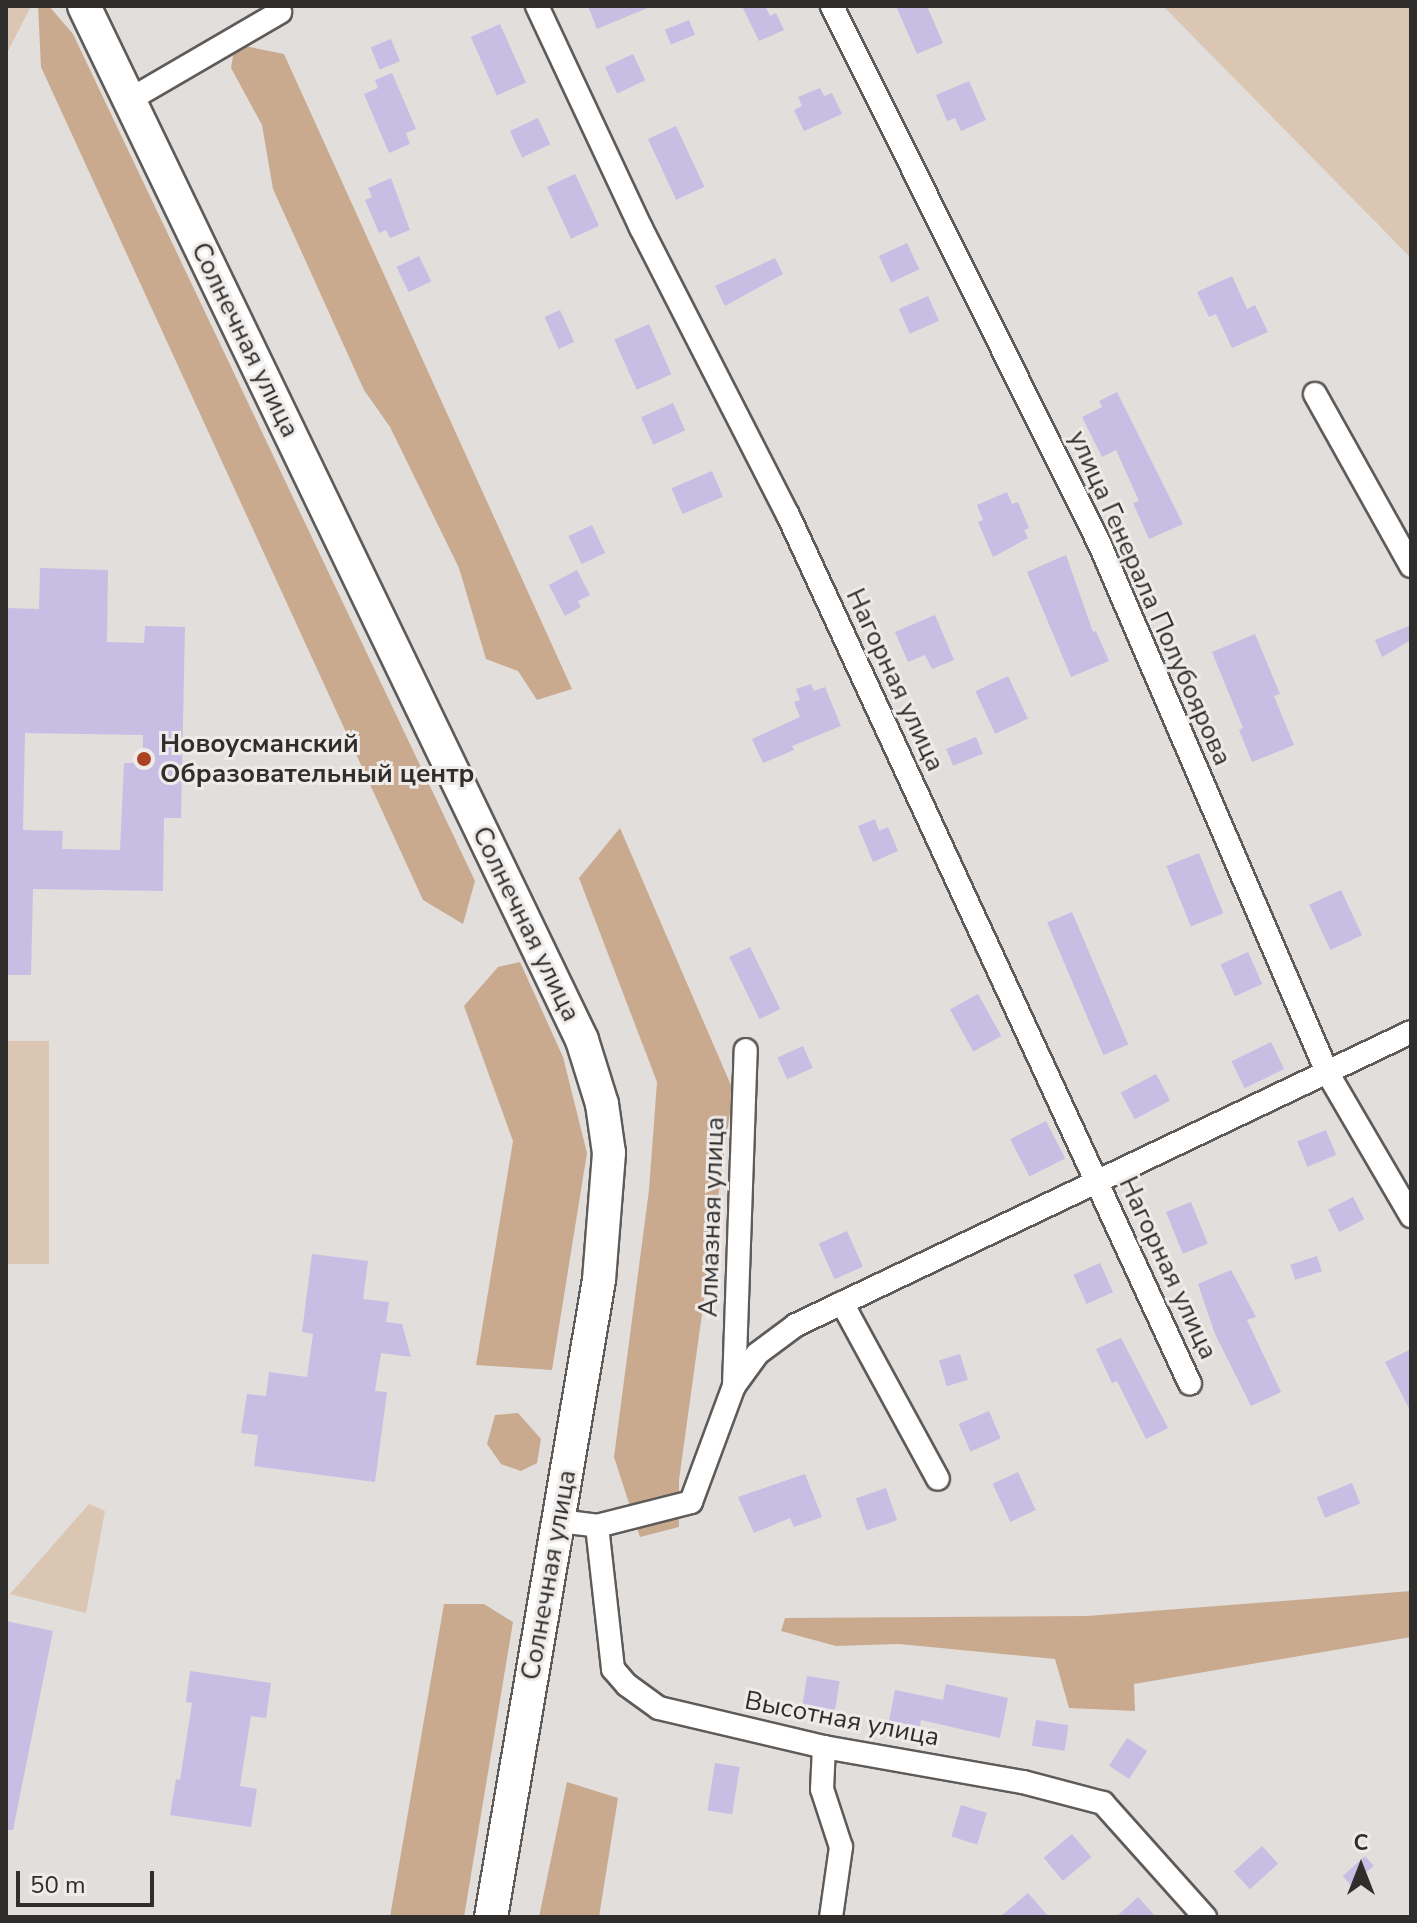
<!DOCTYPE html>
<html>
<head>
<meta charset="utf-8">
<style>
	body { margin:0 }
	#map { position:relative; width:1417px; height:1923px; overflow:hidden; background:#e1dedc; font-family:"Nunito Sans",sans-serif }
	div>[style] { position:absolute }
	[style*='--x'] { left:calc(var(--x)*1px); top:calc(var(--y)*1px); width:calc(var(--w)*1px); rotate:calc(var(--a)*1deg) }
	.green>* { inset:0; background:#dbc6b3; transform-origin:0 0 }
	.forest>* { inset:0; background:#caaa8f }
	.building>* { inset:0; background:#c7bee4; transform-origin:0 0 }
	.roads { filter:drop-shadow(2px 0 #5e5b59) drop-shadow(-2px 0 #5e5b59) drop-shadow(0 2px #5e5b59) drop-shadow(0 -2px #5e5b59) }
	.street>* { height:22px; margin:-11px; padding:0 11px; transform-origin:11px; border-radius:11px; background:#fff }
	.secondary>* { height:32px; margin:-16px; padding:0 16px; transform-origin:16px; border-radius:16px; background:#fff }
	.dots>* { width:22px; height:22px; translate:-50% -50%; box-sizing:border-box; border:4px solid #eeebe9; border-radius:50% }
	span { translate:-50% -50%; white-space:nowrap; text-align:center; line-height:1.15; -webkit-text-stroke:6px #eeebe9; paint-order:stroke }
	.street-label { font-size:26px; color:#2f2e2d }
	.poi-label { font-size:26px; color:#2f2e2d; font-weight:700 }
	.left { translate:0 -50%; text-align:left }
	.frame { position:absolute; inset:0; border:8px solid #2f2e2d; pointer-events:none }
	.north { position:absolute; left:1321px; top:1827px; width:80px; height:80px; -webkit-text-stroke:6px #eeebe9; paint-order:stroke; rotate:0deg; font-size:22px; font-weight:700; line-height:32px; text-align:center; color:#2f2e2d }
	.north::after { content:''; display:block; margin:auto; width:28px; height:36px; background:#2f2e2d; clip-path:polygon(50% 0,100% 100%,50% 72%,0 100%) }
	.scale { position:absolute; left:16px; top:1871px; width:138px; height:36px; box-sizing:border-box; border:4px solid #2f2e2d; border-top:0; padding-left:10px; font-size:24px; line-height:28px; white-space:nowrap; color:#2f2e2d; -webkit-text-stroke:6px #eeebe9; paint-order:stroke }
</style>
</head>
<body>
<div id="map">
	<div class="green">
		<div style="clip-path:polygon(6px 6px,31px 6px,6px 55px)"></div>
		<div style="clip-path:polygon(1163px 6px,1411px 6px,1411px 258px)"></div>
		<div style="left:6px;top:1041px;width:43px;height:223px"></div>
		<div style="clip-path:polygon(89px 1504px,105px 1511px,86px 1613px,10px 1594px)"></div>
	</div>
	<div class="forest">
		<div style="clip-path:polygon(38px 6px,49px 6px,73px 34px,475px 881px,463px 924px,423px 900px,41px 67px)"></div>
		<div style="clip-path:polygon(235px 44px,284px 54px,572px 689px,537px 700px,518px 671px,486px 659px,459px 568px,390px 427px,364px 390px,273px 189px,262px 125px,231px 68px)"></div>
		<div style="clip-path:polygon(620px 828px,733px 1090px,679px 1480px,679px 1527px,640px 1537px,614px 1457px,649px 1190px,657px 1082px,579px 878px)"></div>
		<div style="clip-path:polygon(520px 962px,563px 1057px,587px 1153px,552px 1370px,476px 1365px,513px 1141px,464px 1006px,498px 967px)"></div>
		<div style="clip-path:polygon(518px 1413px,541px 1439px,537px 1463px,521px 1471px,501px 1464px,487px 1444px,495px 1415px)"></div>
		<div style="clip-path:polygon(1411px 1591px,1411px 1637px,1134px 1684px,1135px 1711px,1069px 1708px,1055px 1659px,899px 1644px,836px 1646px,781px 1631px,785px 1618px,1087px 1616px)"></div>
		<div style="clip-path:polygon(444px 1604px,484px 1604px,513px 1622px,464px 1917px,390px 1917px)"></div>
		<div style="clip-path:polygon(567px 1782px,618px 1798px,599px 1917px,539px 1917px)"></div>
	</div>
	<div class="building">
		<div style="clip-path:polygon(588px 6px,652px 6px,597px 29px)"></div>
		<div style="clip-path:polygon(742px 6px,765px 6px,770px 16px,776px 13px,784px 30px,759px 41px)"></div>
		<div style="clip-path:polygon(896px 6px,927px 6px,943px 43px,917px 54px)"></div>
		<div style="left:689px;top:20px;width:16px;height:26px;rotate:68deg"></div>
		<div style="left:500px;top:24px;width:64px;height:32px;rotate:66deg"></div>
		<div style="left:391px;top:39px;width:24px;height:22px;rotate:68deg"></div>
		<div style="left:633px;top:54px;width:29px;height:31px;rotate:65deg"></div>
		<div style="clip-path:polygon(392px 73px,416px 129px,406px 133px,410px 144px,389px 153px,364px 94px,378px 88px,375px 80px)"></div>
		<div style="clip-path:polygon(969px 81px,986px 120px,961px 131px,955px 118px,947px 121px,936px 95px)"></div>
		<div style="clip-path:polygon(820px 88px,824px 96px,832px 93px,842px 114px,804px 131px,794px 110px,802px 106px,798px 97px)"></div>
		<div style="left:538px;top:118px;width:29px;height:31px;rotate:65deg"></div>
		<div style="left:676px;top:126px;width:67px;height:31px;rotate:65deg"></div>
		<div style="left:575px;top:174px;width:57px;height:31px;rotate:65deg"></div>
		<div style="clip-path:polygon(391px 178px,410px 230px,390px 238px,386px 230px,379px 233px,365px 200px,372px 197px,368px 188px)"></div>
		<div style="left:907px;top:243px;width:29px;height:31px;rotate:65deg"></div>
		<div style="left:419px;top:256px;width:28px;height:25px;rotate:64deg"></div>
		<div style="clip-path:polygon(775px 258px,783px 274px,725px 306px,715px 286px)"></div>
		<div style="clip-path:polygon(1232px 276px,1247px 309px,1255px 305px,1268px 332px,1232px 348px,1216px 314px,1209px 317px,1197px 292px)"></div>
		<div style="left:928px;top:296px;width:27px;height:32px;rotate:66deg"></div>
		<div style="left:560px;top:310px;width:35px;height:17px;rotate:66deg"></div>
		<div style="left:649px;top:324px;width:55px;height:38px;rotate:66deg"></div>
		<div style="clip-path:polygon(1117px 392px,1183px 524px,1149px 539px,1133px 503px,1139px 501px,1116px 450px,1102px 457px,1082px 417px,1102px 407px,1099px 401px)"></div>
		<div style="left:673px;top:403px;width:30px;height:35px;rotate:66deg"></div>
		<div style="left:712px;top:471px;width:28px;height:44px;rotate:67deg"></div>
		<div style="clip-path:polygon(1007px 492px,1012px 504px,1018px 502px,1029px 528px,1024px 530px,1028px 538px,993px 557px,978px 522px,983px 520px,977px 505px)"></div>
		<div style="left:592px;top:525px;width:31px;height:26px;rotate:65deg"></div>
		<div style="clip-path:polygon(1066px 555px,1093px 632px,1096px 631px,1109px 661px,1071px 677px,1027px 572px)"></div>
		<div style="clip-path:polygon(evenodd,40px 568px,108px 570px,107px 642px,144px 643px,145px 626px,185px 627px,181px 818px,164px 818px,163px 891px,33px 889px,31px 975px,6px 975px,6px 608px,39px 609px,40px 568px,25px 733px,143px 735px,143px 763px,124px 763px,120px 850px,62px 849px,63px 831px,23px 830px,25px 733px)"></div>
		<div style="clip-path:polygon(577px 570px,590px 595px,578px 601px,581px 607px,565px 616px,549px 585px)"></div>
		<div style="clip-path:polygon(935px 615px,954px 660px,932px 669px,925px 655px,908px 662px,895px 632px)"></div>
		<div style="clip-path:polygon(1411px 625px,1411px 640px,1382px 657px,1375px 640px)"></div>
		<div style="clip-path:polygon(1255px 634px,1280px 694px,1274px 696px,1294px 745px,1252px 762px,1239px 730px,1243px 728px,1212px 652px)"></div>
		<div style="left:1008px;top:676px;width:47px;height:36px;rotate:65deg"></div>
		<div style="clip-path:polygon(811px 684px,814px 691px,825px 687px,841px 726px,792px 746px,794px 750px,763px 763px,752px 739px,800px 717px,794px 702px,800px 700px,796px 689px)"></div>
		<div style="left:976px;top:737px;width:18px;height:32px;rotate:68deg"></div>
		<div style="clip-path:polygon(875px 819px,879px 831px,888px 827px,898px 851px,873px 862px,858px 826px)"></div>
		<div style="left:1199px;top:853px;width:65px;height:35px;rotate:68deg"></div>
		<div style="left:1341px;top:890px;width:50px;height:35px;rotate:65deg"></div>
		<div style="left:1072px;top:912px;width:144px;height:27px;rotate:67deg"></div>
		<div style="left:750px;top:947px;width:69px;height:23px;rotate:64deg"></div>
		<div style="left:1248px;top:952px;width:35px;height:30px;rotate:66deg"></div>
		<div style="left:978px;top:994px;width:48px;height:32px;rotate:61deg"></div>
		<div style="left:1271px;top:1042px;width:30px;height:44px;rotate:64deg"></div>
		<div style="left:803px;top:1046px;width:24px;height:28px;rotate:66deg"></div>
		<div style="left:1156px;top:1074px;width:30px;height:40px;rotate:62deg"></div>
		<div style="left:1046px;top:1121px;width:42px;height:40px;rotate:63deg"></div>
		<div style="left:1326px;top:1130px;width:27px;height:31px;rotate:68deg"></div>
		<div style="left:1353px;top:1197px;width:25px;height:28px;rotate:63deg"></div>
		<div style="left:1191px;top:1202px;width:45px;height:27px;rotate:68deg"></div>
		<div style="left:847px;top:1231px;width:39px;height:31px;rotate:66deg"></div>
		<div style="clip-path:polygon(312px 1254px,368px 1261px,363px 1299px,389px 1302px,386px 1322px,402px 1324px,411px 1357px,381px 1353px,375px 1391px,387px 1392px,375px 1482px,254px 1466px,258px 1435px,241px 1433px,247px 1394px,266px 1396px,269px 1372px,307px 1377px,313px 1334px,302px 1332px)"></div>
		<div style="left:1317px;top:1256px;width:16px;height:28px;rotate:72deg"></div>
		<div style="left:1100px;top:1263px;width:32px;height:29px;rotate:66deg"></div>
		<div style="clip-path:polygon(1231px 1270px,1256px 1317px,1247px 1320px,1281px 1392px,1251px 1406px,1215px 1334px,1198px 1284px)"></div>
		<div style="clip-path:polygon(1121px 1338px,1168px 1428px,1146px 1439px,1117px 1381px,1112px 1383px,1096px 1349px)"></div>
		<div style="clip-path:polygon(1411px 1349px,1411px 1412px,1385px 1362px)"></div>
		<div style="left:960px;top:1354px;width:27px;height:22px;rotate:73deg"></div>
		<div style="left:989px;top:1411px;width:30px;height:33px;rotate:67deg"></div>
		<div style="left:1018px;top:1472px;width:42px;height:28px;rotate:65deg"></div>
		<div style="clip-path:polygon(805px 1474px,822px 1517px,794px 1527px,790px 1518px,754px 1533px,738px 1497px)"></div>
		<div style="left:1352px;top:1483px;width:22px;height:38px;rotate:68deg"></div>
		<div style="left:886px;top:1488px;width:34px;height:32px;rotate:71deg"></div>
		<div style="clip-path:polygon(6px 1621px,53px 1631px,13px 1830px,6px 1830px)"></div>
		<div style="clip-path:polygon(190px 1671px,271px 1683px,266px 1718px,251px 1716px,240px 1786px,257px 1789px,251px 1827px,170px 1815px,176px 1779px,180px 1780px,192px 1703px,186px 1702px)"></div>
		<div style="left:807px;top:1676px;width:33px;height:30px;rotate:9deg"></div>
		<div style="clip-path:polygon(946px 1684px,1008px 1698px,1000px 1738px,921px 1720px,920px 1727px,889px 1721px,895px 1690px,943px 1700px)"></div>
		<div style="left:1036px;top:1720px;width:33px;height:26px;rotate:9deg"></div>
		<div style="left:1127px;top:1738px;width:24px;height:33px;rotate:33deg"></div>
		<div style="left:715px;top:1763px;width:25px;height:48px;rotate:9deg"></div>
		<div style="left:961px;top:1805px;width:27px;height:33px;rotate:17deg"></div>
		<div style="left:1072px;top:1834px;width:30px;height:37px;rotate:50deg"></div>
		<div style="left:1262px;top:1846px;width:24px;height:38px;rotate:48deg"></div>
		<div style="left:1365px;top:1856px;width:13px;height:30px;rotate:48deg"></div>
		<div style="clip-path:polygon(1028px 1893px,1049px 1917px,1000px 1917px)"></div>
		<div style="clip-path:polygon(1138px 1897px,1156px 1917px,1116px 1917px)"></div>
	</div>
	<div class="roads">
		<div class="street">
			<div style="--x:537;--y:6;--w:245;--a:64.9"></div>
			<div style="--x:641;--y:228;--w:322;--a:62.9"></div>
			<div style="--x:788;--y:515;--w:957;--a:65.17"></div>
			<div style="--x:832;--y:6;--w:602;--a:63.56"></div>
			<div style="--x:1100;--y:545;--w:574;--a:66.7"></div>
			<div style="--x:1327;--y:1072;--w:167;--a:59.7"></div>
			<div style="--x:129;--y:100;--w:175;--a:-30.2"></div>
			<div style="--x:1315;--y:394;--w:197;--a:60.8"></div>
			<div style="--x:842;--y:1303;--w:200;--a:61.4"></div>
			<div style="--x:734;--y:1386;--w:336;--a:-88"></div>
			<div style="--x:559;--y:1521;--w:38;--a:7"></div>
			<div style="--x:597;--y:1526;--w:144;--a:83.6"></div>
			<div style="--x:613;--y:1669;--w:21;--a:49"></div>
			<div style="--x:627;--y:1685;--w:39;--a:36"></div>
			<div style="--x:659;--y:1708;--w:170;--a:13.3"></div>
			<div style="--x:824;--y:1747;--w:202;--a:10"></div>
			<div style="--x:1023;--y:1782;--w:83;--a:14.7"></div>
			<div style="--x:1103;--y:1803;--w:153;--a:48.2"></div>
			<div style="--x:597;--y:1526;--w:97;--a:-14.3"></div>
			<div style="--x:691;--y:1502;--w:124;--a:-69.7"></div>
			<div style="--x:734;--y:1386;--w:39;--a:-54"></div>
			<div style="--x:757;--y:1354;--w:49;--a:-36.6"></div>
			<div style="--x:796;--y:1325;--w:681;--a:-25.47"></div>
			<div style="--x:824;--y:1747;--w:42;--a:92.7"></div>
			<div style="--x:822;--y:1789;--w:61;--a:71.9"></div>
			<div style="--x:841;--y:1847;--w:71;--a:98.1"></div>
		</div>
		<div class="secondary">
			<div style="--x:84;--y:6;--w:1148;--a:64.28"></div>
			<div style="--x:582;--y:1040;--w:67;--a:72.6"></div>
			<div style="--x:602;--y:1104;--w:49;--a:81.9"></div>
			<div style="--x:609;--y:1153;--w:127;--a:94.5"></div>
			<div style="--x:599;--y:1280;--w:646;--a:99.62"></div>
		</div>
	</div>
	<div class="dots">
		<div style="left:144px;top:759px;background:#ab4225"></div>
	</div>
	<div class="street-label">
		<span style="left:245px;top:340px;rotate:64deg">Солнечная улица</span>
		<span style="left:1150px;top:598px;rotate:66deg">улица Генерала Полубоярова</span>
		<span style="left:895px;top:680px;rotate:65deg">Нагорная улица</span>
		<span style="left:526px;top:924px;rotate:64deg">Солнечная улица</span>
		<span style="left:712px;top:1217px;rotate:-88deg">Алмазная улица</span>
		<span style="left:1168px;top:1268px;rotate:65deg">Нагорная улица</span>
		<span style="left:549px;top:1575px;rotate:-80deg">Солнечная улица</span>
		<span style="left:842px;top:1719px;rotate:11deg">Высотная улица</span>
	</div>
	<div class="poi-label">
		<span class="left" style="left:160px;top:759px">Новоусманский<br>Образовательный центр</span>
	</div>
	<div class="frame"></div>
	<div class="north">С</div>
	<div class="scale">50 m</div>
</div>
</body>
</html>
